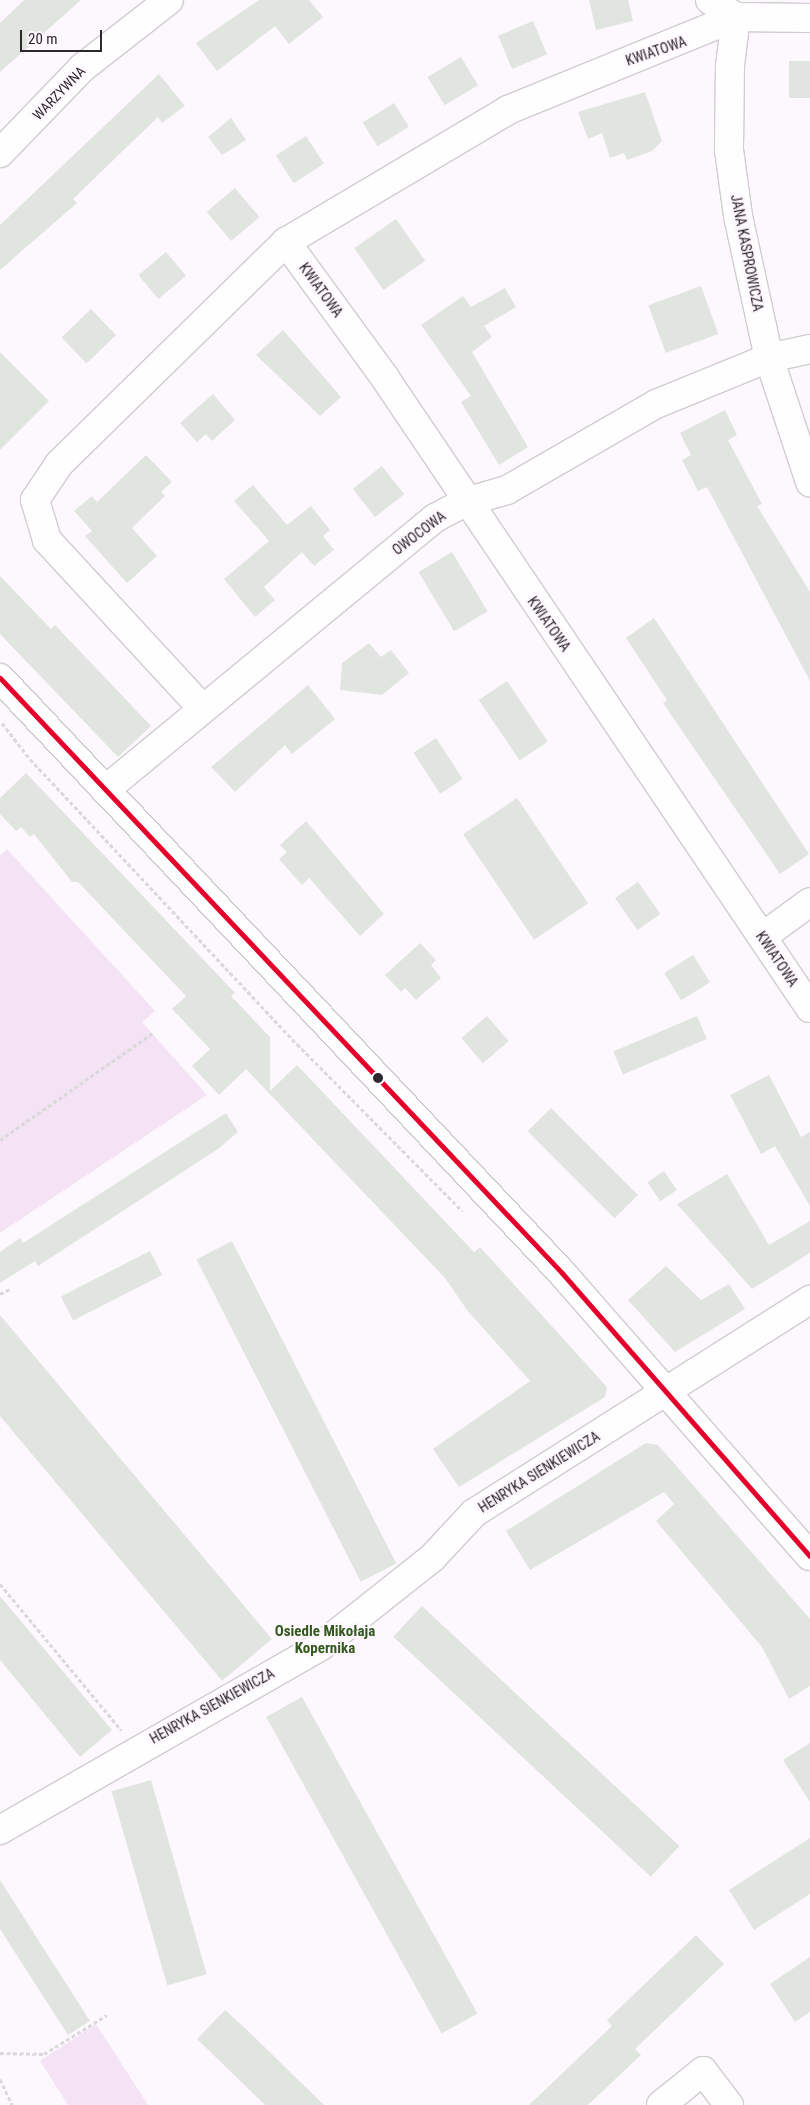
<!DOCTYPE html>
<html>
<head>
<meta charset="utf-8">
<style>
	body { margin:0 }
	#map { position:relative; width:810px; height:2105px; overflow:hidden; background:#fdf8fd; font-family:"Roboto Condensed",sans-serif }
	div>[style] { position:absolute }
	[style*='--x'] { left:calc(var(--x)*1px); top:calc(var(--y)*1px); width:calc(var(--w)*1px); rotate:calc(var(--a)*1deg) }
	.green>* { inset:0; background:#f4e3f5 }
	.building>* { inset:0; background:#e1e5df; transform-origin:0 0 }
	.path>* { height:3px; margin-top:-1.5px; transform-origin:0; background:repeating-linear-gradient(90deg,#d9d9d9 0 4px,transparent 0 6.5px) }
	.roads { filter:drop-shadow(1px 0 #d0cdd0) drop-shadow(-1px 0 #d0cdd0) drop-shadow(0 1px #d0cdd0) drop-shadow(0 -1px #d0cdd0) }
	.minor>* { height:28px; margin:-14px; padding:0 14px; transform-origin:14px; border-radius:14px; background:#fffeff }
	.bus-1>* { height:5px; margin:-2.5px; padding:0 2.5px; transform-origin:2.5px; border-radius:2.5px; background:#e4002b }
	.dots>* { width:14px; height:14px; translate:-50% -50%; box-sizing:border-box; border:2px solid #fef7fe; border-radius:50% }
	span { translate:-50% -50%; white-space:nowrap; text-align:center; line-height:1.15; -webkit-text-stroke:5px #fef7fe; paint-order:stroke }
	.street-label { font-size:14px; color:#2c292c }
	.neighbourhood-label { font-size:15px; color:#325a1e; font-weight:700 }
	.scale { position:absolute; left:20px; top:30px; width:82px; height:22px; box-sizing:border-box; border:2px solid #2c292c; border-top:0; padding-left:6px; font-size:15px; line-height:18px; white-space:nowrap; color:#2c292c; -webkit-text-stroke:4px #fef7fe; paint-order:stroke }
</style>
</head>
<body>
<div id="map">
	<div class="green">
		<div style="clip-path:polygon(7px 849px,155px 1011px,142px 1022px,207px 1095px,0 1233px,0 855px)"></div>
		<div style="clip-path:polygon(96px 2024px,148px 2105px,68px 2105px,40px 2061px)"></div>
	</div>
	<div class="building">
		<div style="clip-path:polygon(24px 0,81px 0,0 72px,0 23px)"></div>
		<div style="clip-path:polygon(259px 0,309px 0,323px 17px,289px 44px,275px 26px,217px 71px,196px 43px)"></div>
		<div style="clip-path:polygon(589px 0,628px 0,633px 21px,596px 30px)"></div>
		<div style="left:533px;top:21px;width:36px;height:38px;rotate:67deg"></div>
		<div style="left:461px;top:57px;width:33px;height:39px;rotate:59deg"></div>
		<div style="left:789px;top:61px;width:21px;height:37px"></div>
		<div style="clip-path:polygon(159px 74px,185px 106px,162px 123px,158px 117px,73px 199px,77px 203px,0 270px,0 225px)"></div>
		<div style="clip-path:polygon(645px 92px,662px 141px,652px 151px,627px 160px,624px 153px,610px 158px,602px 133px,588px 139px,578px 112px)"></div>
		<div style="left:394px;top:103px;width:28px;height:37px;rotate:58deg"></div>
		<div style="clip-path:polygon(231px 118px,246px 140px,222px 155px,208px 137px)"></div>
		<div style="left:306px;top:136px;width:33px;height:36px;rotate:57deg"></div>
		<div style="left:235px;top:188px;width:38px;height:37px;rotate:50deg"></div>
		<div style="left:396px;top:219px;width:51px;height:51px;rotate:55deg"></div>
		<div style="left:166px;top:252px;width:31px;height:36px;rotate:50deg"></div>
		<div style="left:701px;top:286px;width:51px;height:56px;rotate:70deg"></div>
		<div style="clip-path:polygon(505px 288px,516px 307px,484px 326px,492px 337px,472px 352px,528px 447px,499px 465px,461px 402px,471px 396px,421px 325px,463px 296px,471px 307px)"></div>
		<div style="left:91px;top:309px;width:36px;height:41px;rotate:46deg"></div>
		<div style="clip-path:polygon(283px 330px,341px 397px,320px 416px,256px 355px)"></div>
		<div style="clip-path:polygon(0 352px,49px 401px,0 450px)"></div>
		<div style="clip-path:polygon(213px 394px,235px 420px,212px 441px,206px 434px,197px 442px,180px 423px)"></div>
		<div style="clip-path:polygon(725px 410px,737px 435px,728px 440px,762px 504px,757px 506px,810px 592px,810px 681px,707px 487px,698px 491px,682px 460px,691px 455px,680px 433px)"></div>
		<div style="clip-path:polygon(146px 455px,172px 482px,161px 492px,165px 496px,132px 528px,157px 556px,127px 583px,85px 536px,92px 531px,74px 511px,92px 496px,97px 502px)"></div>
		<div style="left:382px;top:466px;width:36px;height:37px;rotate:52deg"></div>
		<div style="clip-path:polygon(253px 485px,287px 525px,311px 506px,330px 530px,323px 536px,334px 550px,314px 566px,302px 552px,264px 587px,275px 600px,255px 617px,224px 579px,269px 541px,234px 501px)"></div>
		<div style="left:452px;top:552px;width:69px;height:39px;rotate:59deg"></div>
		<div style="clip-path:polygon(0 576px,51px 629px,55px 625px,151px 726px,118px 757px,0 634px)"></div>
		<div style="clip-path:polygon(654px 618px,809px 854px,780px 874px,663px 703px,667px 700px,626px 638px)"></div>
		<div style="clip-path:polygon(369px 643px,381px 657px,391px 650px,409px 673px,382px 695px,340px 690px,342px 663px)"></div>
		<div style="left:507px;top:681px;width:73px;height:34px;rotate:56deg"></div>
		<div style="clip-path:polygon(308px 685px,335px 719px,292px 754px,285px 745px,235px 792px,211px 767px)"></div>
		<div style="left:436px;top:738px;width:49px;height:27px;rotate:57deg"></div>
		<div style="clip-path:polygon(26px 773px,235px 993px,231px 996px,270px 1037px,270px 1091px,297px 1065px,474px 1252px,480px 1247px,607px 1387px,605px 1397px,459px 1487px,433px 1449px,530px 1381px,467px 1310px,445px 1278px,246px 1069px,219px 1095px,192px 1066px,210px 1049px,172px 1009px,186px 996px,78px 882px,72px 882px,34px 834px,30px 837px,21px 827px,16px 831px,0 814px,0 798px)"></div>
		<div style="left:517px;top:798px;width:127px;height:65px;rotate:56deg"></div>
		<div style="clip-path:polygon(306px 821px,384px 914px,360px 936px,309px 878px,302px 885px,279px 859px,287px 852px,280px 845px)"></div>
		<div style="left:638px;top:882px;width:39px;height:28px;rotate:55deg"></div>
		<div style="clip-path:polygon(420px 943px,436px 960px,431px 965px,441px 978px,416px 1000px,405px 988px,401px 992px,385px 975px)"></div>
		<div style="left:693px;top:955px;width:32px;height:34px;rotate:58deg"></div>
		<div style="left:487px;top:1016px;width:33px;height:34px;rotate:49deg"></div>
		<div style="left:697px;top:1016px;width:25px;height:91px;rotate:67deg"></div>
		<div style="clip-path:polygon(769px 1075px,801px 1137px,810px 1132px,810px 1206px,775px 1146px,761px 1154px,730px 1095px)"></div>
		<div style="left:551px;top:1108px;width:123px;height:33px;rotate:45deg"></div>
		<div style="clip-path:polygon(226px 1113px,238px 1132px,218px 1149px,38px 1266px,35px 1261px,0 1283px,0 1252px,20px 1238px,23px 1243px)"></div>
		<div style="left:664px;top:1171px;width:23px;height:20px;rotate:56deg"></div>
		<div style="clip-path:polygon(727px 1174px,769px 1245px,810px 1221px,810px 1253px,752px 1289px,677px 1204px)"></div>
		<div style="left:232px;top:1241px;width:362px;height:40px;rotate:63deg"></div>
		<div style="left:150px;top:1251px;width:27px;height:100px;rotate:63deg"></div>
		<div style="clip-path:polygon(666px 1266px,701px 1300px,729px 1284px,745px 1309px,675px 1352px,628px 1300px)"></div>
		<div style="left:0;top:1315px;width:423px;height:65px;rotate:50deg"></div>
		<div style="clip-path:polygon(646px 1443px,658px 1445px,810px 1619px,810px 1686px,789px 1699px,762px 1647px,656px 1521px,674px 1504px,664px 1492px,530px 1570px,506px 1531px)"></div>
		<div style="clip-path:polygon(0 1596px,112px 1730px,80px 1757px,0 1660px)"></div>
		<div style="left:422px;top:1606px;width:352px;height:42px;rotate:43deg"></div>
		<div style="left:302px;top:1697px;width:362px;height:41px;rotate:61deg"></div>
		<div style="clip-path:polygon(810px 1743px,810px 1802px,783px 1760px)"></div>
		<div style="left:151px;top:1780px;width:202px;height:41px;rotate:74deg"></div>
		<div style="clip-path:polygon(810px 1838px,810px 1894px,754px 1930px,729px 1890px)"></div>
		<div style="clip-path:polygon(0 1880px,90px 2021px,68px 2035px,0 1929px)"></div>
		<div style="clip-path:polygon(696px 1935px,724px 1964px,635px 2049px,641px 2055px,588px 2105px,529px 2105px,612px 2026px,607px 2020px)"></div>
		<div style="clip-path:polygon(810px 1957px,810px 2012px,795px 2022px,770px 1984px)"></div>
		<div style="clip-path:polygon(225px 2010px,246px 2029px,324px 2105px,265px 2105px,197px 2039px)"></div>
	</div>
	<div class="path">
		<div style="--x:2;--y:723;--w:46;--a:52.1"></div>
		<div style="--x:30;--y:759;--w:391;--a:46.9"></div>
		<div style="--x:297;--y:1044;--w:235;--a:45.3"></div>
		<div style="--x:0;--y:1140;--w:187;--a:-35"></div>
		<div style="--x:0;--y:1294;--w:11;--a:-27"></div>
		<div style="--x:0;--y:1584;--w:190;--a:50.3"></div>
		<div style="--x:0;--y:2053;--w:44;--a:1.3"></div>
		<div style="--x:44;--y:2054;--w:74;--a:-31.8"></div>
		<div style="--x:0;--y:2079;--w:29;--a:65"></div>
	</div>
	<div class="roads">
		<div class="minor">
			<div style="--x:710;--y:0;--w:31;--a:33"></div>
			<div style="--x:736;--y:17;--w:74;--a:0.8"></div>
			<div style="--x:736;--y:17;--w:49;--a:97"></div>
			<div style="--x:730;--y:66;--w:84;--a:90.7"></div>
			<div style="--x:729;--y:150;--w:67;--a:82.2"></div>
			<div style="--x:738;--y:216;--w:145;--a:77.7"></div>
			<div style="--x:769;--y:358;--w:131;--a:71.7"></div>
			<div style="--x:0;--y:153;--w:118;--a:-46"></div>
			<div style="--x:82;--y:68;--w:110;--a:-38"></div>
			<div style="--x:286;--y:242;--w:168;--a:53.9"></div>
			<div style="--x:385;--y:378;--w:760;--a:56"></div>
			<div style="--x:0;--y:678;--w:818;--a:46.63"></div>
			<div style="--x:562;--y:1273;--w:376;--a:48.8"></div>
			<div style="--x:202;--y:708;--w:229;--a:-132.7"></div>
			<div style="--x:47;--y:540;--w:42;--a:-106.7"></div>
			<div style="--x:35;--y:500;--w:43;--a:-56.3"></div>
			<div style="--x:59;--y:464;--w:318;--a:-44.4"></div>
			<div style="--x:286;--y:242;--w:258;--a:-30.7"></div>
			<div style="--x:508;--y:110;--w:246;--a:-22.2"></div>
			<div style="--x:105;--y:790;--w:428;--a:-39.5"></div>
			<div style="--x:435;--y:518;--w:34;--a:-28"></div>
			<div style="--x:465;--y:502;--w:44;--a:-15.9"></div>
			<div style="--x:507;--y:490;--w:172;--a:-30"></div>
			<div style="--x:656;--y:404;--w:122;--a:-22.2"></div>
			<div style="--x:769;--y:358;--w:42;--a:-12.4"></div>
			<div style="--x:762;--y:937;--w:59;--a:-36.1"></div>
			<div style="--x:0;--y:1830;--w:370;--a:-29.8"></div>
			<div style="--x:321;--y:1646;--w:142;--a:-38.4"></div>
			<div style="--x:432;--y:1558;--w:62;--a:-47"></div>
			<div style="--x:474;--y:1513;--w:398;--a:-32.4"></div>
			<div style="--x:661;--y:2105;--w:54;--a:-39"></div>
			<div style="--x:703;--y:2071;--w:43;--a:52.6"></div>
		</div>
	</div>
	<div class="bus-1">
		<div style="--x:0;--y:678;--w:818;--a:46.63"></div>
		<div style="--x:562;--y:1273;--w:376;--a:48.8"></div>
	</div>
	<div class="dots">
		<div style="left:378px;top:1078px;background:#2c292c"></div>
	</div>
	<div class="street-label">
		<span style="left:656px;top:51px;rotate:-19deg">KWIATOWA</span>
		<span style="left:59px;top:93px;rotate:-46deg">WARZYWNA</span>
		<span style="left:747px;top:253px;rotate:79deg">JANA KASPROWICZA</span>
		<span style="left:321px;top:290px;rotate:54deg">KWIATOWA</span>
		<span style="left:419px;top:533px;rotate:-37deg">OWOCOWA</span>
		<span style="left:549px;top:624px;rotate:55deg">KWIATOWA</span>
		<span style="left:777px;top:959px;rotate:56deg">KWIATOWA</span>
		<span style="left:539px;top:1472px;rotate:-32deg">HENRYKA SIENKIEWICZA</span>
		<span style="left:212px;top:1706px;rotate:-29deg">HENRYKA SIENKIEWICZA</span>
	</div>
	<div class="neighbourhood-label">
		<span style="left:325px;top:1640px">Osiedle Mikołaja<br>Kopernika</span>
	</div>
	<div class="scale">20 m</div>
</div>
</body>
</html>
